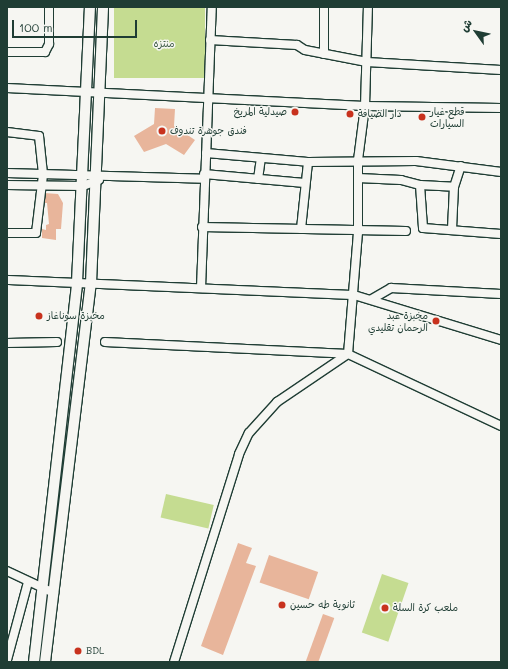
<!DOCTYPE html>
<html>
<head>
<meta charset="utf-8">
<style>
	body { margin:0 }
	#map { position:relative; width:508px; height:669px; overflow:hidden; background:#f6f6f2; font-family:Mali,"Playpen Sans Arabic",sans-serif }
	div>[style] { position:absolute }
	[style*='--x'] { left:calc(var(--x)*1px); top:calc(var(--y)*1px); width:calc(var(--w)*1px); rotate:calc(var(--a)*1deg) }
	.green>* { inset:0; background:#c5dc91; transform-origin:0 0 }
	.building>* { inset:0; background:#e8b59b; transform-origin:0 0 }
	.roads { filter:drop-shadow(1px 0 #1f3d34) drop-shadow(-1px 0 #1f3d34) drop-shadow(0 1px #1f3d34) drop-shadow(0 -1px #1f3d34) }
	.minor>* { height:8px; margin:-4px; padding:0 4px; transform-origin:4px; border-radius:4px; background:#f6f6f2 }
	.tertiary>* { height:10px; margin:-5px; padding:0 5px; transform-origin:5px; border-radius:5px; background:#f6f6f2 }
	.dots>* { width:11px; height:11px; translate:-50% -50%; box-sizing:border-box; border:2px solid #f6f6f2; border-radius:50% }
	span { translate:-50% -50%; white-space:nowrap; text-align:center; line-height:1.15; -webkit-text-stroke:3px #f6f6f2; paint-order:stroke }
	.park-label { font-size:10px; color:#405d47 }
	.poi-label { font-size:10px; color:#1f3d34 }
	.left { translate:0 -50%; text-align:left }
	.right { translate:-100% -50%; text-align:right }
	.frame { position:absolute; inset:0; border:8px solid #1f3d34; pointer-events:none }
	.north { position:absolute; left:456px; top:12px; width:40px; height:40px; -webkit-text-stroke:3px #f6f6f2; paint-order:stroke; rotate:303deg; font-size:11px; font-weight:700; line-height:16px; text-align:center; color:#1f3d34 }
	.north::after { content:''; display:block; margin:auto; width:14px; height:18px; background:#1f3d34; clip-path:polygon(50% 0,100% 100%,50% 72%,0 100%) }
	.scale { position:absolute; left:12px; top:20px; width:125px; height:18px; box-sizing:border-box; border:2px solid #1f3d34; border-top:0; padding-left:5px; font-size:12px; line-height:14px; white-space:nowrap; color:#1f3d34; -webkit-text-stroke:3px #f6f6f2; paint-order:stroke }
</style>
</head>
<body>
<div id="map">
	<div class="green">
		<div style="left:114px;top:7px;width:91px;height:71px"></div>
		<div style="left:166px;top:494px;width:49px;height:24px;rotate:13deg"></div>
		<div style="left:382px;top:574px;width:28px;height:62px;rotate:19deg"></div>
	</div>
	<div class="building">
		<div style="clip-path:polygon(155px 108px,175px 109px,174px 126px,195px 140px,184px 155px,166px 144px,144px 152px,134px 136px,154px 124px)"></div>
		<div style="clip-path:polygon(44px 193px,58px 194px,63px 203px,61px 229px,56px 229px,56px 240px,42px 238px,42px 229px,46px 230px,46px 225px,49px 224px,47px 203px,43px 203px)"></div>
		<div style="clip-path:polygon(238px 543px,252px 548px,246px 563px,256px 566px,223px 655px,201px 646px)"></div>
		<div style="left:269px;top:555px;width:52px;height:29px;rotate:19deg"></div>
		<div style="left:323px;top:614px;width:12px;height:51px;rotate:20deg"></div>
	</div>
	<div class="roads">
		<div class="minor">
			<div style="--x:324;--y:7;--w:47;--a:90"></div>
			<div style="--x:210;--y:40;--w:87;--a:3.3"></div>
			<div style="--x:297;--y:45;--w:9;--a:32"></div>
			<div style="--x:305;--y:50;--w:63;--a:11"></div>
			<div style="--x:367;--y:62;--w:134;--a:3.4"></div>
			<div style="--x:7;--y:52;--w:38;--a:0"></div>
			<div style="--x:45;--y:52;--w:9;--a:-63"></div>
			<div style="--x:49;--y:44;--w:37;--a:-90"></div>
			<div style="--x:7;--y:88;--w:358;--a:2.9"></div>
			<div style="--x:365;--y:106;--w:136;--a:0.8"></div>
			<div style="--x:7;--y:132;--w:32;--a:7"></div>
			<div style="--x:39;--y:136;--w:39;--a:84"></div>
			<div style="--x:43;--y:175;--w:58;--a:96.9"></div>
			<div style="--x:36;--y:233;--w:29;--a:180"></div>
			<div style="--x:206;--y:153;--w:102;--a:5"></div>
			<div style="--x:308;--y:162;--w:108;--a:-0.5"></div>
			<div style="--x:416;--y:161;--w:86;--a:7.4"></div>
			<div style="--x:7;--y:173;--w:197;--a:1.7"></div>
			<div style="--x:204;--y:174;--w:101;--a:5.1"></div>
			<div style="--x:358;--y:178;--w:43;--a:2.7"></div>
			<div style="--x:401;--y:180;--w:20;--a:15"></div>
			<div style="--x:420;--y:185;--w:34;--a:3"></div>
			<div style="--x:258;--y:179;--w:21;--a:-82"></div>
			<div style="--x:7;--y:185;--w:76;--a:0.8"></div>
			<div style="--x:83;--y:186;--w:17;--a:-21"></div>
			<div style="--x:420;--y:185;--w:43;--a:86"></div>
			<div style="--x:423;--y:228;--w:78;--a:4.4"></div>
			<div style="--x:202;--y:227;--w:204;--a:1.1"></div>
			<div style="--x:301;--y:229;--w:67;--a:-84"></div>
			<div style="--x:452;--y:229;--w:42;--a:-87.3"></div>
			<div style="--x:454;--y:187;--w:22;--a:-72"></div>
			<div style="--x:7;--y:280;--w:347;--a:2.5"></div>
			<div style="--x:354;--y:295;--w:154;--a:17"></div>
			<div style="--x:201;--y:288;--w:281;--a:-87.8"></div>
			<div style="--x:372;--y:299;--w:22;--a:-30"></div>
			<div style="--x:391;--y:288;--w:110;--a:3.1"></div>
			<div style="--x:105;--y:342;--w:243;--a:2.8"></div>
			<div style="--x:348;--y:354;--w:122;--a:-85.3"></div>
			<div style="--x:358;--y:232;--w:72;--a:-90"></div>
			<div style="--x:358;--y:160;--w:54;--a:-82.6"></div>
			<div style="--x:365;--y:106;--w:99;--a:-88.3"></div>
			<div style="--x:7;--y:343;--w:50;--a:-1.1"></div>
			<div style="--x:7;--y:571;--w:52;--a:25.1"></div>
			<div style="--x:7;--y:660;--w:81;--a:-74.9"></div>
			<div style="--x:174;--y:662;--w:218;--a:-72.6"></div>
			<div style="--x:239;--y:454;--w:23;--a:-65"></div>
			<div style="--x:249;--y:433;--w:42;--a:-47.9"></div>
			<div style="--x:277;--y:402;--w:86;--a:-34.1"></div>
			<div style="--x:348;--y:354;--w:169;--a:25.2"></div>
		</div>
		<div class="tertiary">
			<div style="--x:34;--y:662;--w:382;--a:-83.5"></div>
			<div style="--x:77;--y:282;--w:275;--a:-87.3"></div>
			<div style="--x:45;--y:662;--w:382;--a:-83.1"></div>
			<div style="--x:91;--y:283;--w:276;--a:-87.5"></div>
		</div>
	</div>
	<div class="dots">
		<div style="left:295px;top:112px;background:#c8321e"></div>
		<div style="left:350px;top:114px;background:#c8321e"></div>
		<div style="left:422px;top:117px;background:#c8321e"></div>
		<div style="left:162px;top:131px;background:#c8321e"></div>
		<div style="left:39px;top:316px;background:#c8321e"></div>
		<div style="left:436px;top:321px;background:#c8321e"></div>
		<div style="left:282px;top:605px;background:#c8321e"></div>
		<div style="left:385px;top:608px;background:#c8321e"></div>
		<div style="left:78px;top:651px;background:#c8321e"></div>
	</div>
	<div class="park-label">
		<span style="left:164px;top:44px">منتزه</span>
	</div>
	<div class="poi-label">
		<span class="left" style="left:430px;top:117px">قطع غيار<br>السيارات</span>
		<span class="right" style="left:287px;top:112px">صيدلية المريخ</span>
		<span class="left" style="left:358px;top:114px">دار الضيافة</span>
		<span class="left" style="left:170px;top:131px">فندق جوهرة تندوف</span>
		<span class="right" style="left:428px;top:321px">مخبزة عبد<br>الرحمان تقليدي</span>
		<span class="left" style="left:47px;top:316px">مخبزة سوناغاز</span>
		<span class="left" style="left:290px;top:605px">ثانوية طه حسين</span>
		<span class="left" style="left:393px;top:608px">ملعب كرة السلة</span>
		<span class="left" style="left:86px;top:651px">BDL</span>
	</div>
	<div class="frame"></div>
	<div class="north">ش</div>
	<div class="scale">100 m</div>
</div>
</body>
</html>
